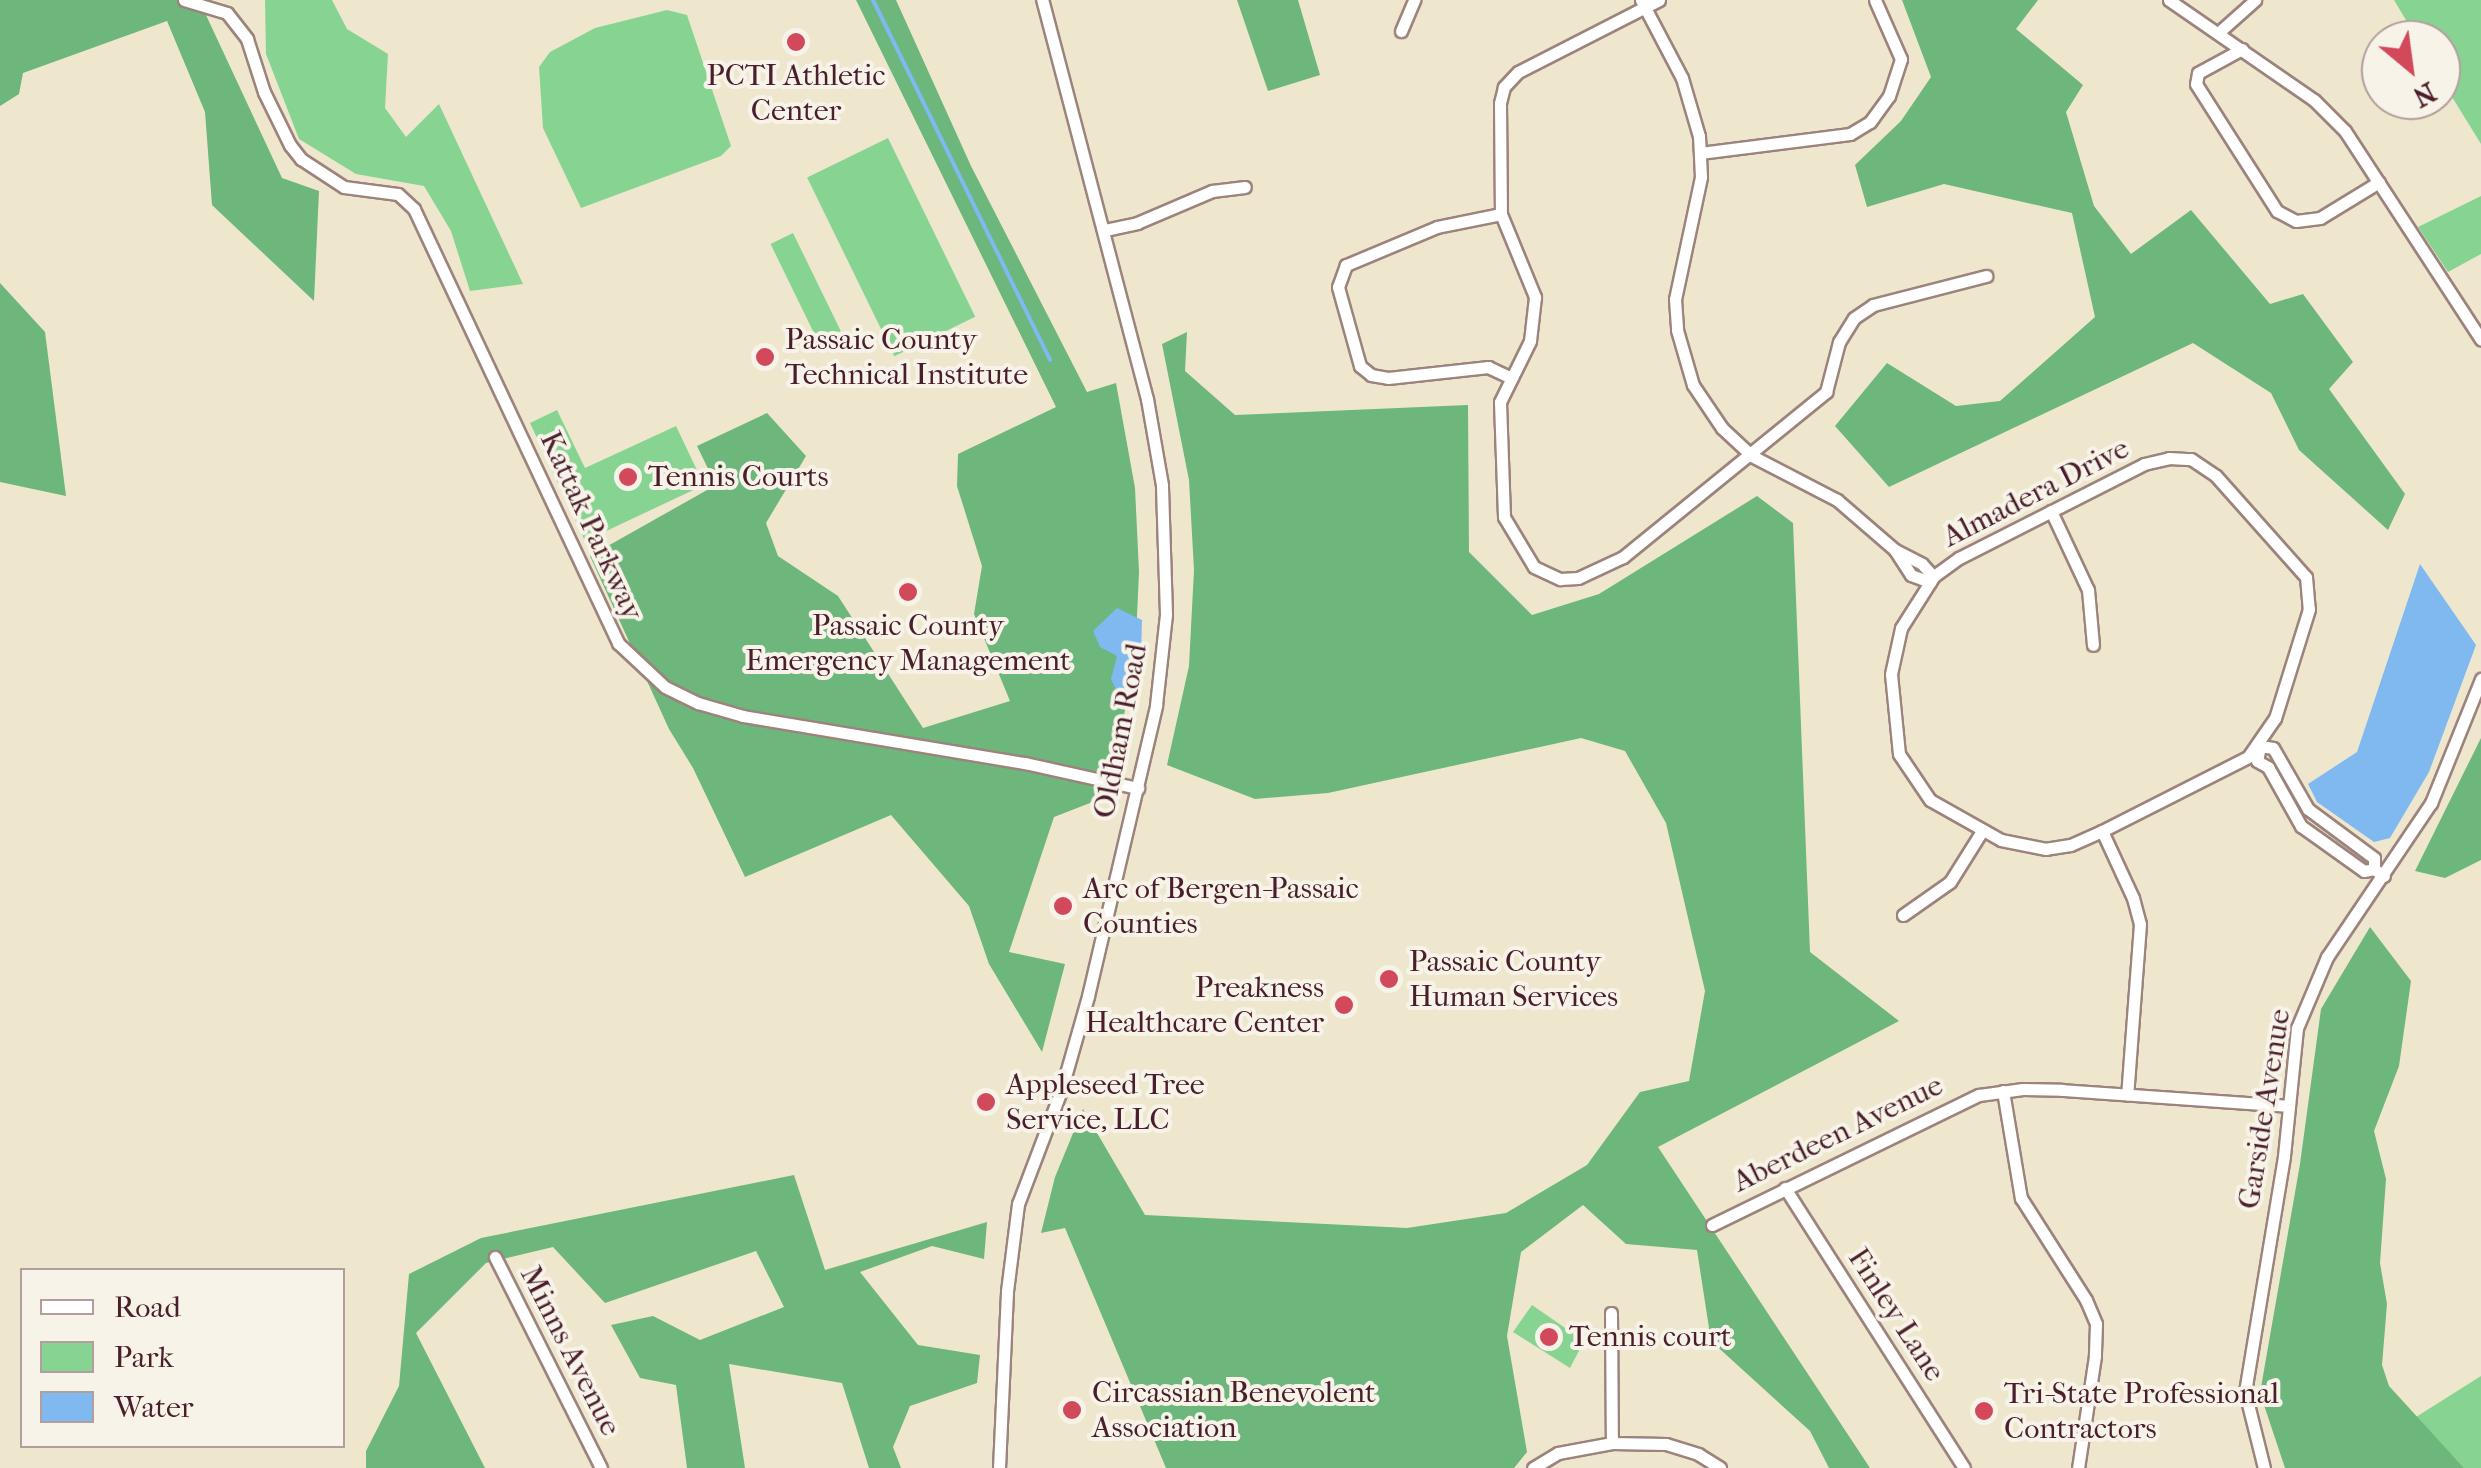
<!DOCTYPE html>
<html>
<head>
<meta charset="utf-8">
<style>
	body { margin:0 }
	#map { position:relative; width:2481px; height:1468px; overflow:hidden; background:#eee7cd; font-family:"IM FELL French Canon",serif }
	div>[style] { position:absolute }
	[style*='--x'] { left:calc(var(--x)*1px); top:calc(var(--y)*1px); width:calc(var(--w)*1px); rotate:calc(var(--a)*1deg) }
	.green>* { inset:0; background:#87d492; transform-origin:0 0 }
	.forest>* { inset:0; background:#6db67c }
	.water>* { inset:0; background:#7fb9f0 }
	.stream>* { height:4px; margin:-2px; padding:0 2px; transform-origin:2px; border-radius:2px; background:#7fb9f0 }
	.roads { filter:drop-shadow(2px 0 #9c837c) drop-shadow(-2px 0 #9c837c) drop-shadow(0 2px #9c837c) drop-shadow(0 -2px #9c837c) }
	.minor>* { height:11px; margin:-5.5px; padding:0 5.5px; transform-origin:5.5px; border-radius:5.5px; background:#fff }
	.dots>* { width:28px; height:28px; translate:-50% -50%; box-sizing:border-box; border:5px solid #f7f3e8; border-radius:50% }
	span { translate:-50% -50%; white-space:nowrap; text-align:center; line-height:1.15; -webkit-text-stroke:8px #f7f3e8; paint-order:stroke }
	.poi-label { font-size:30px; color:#4a1f2b }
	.left { translate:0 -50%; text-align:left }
	.right { translate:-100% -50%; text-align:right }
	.street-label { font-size:30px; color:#4a1f2b }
	.legend { position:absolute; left:20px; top:1268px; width:325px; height:180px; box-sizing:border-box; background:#f7f3e8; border:2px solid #b29e9c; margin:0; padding:12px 18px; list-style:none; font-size:30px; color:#4a1f2b }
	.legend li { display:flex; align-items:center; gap:20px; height:50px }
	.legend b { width:50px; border:2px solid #b29e9c }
	.north { position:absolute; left:2361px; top:20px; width:100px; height:100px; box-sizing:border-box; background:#f7f3e8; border:2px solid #b29e9c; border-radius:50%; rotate:151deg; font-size:28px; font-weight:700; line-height:40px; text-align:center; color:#4a1f2b }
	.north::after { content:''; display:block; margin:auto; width:35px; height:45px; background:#d1495b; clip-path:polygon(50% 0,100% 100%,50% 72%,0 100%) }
</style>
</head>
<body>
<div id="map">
	<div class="green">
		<div style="clip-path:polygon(265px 0,332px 0,347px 29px,388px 54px,385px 108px,406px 137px,439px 104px,523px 284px,470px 291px,451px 231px,424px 186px,356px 174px,299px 139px,266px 54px)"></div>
		<div style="clip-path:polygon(2394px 0,2481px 0,2481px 144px,2441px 79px,2441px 40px,2418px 40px)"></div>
		<div style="clip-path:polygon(667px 10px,687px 15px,731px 146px,721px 156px,581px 208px,543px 128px,539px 67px,550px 52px,595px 28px)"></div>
		<div style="left:888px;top:138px;width:199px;height:90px;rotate:64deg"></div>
		<div style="clip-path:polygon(2481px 196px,2481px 254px,2448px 272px,2418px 227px)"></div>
		<div style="left:793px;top:233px;width:109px;height:25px;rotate:64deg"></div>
		<div style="clip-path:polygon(557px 410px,585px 468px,676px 426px,704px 485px,585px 541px,530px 423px)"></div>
		<div style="clip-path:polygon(1532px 1305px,1584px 1341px,1570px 1368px,1513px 1332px)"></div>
		<div style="clip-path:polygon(2481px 1376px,2481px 1468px,2464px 1468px,2416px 1417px)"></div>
	</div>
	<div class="forest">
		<div style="clip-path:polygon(0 0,199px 0,282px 178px,319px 191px,314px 301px,212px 205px,205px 112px,167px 21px,23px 73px,19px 94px,0 106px)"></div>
		<div style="clip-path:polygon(856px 0,896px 0,971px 166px,1087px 392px,1116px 383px,1135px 488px,1139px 572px,1135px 660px,1108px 796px,1054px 817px,1009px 952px,1065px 964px,1042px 1052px,989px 964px,969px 906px,891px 815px,745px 877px,693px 768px,669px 729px,590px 556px,716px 485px,697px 446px,767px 413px,806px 456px,766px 523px,778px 556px,838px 596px,923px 728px,1010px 701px,974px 614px,982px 566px,957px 486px,958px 454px,1056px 407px)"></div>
		<div style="clip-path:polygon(1237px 0,1298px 0,1320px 75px,1268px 91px)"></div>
		<div style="clip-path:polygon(1902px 0,2038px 0,2016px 29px,2083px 85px,2066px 112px,2094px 206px,2131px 254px,2191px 210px,2270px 304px,2303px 294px,2353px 362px,2329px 389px,2405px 494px,2388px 530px,2299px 450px,2271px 393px,2193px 343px,1889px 487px,1835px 426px,1887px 363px,1956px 406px,2000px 401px,2095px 317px,2072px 213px,1944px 184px,1867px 207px,1855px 165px,1901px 121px,1931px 77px)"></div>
		<div style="clip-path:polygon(0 283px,45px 332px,66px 496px,0 482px)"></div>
		<div style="clip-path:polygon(1187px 332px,1185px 371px,1235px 415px,1468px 405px,1469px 552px,1532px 615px,1599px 594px,1757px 496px,1793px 523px,1810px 952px,1899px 1021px,1658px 1147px,1870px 1468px,1829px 1468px,1810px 1431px,1711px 1341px,1697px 1250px,1626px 1244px,1583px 1205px,1521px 1252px,1507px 1336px,1527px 1452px,1514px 1468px,1166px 1468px,1065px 1228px,1041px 1233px,1055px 1177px,1083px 1109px,1145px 1215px,1407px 1228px,1506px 1213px,1587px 1165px,1640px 1092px,1689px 1081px,1705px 991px,1666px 823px,1625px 751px,1581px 738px,1328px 793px,1255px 799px,1167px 765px,1189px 666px,1194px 570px,1189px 480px,1162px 344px)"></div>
		<div style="clip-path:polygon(2481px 738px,2481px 860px,2445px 878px,2415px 871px)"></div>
		<div style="clip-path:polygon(2370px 927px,2411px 981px,2399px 1066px,2374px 1131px,2386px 1179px,2380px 1263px,2387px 1304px,2382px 1365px,2389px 1386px,2464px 1468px,2285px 1468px,2260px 1393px,2300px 1164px,2321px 1009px)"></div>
		<div style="clip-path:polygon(794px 1175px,825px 1270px,987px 1222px,984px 1259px,932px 1246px,860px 1272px,918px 1345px,980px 1355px,977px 1383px,910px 1406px,893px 1447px,901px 1468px,869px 1468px,842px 1383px,729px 1364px,745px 1468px,687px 1468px,676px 1385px,640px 1378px,611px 1325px,653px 1316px,700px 1340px,784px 1307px,756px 1251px,605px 1303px,553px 1247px,486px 1263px,416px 1333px,485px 1468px,366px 1468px,366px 1451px,399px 1386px,409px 1274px,481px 1238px)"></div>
	</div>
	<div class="water">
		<div style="clip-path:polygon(2420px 564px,2476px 645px,2429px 772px,2390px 838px,2374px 842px,2317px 802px,2308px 784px,2357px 752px)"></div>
		<div style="clip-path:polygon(1117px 608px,1142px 620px,1140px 689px,1118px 694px,1111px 679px,1117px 656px,1100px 647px,1093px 631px)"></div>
	</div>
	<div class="stream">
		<div style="--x:873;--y:0;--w:401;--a:63.8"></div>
	</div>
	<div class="roads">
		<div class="minor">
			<div style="--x:184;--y:0;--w:45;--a:16.8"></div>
			<div style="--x:227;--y:13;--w:33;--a:52"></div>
			<div style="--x:247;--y:39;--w:56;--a:72.2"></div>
			<div style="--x:264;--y:92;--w:59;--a:63.9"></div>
			<div style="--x:290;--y:145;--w:18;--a:52"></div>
			<div style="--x:301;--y:159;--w:51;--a:33.1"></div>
			<div style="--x:344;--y:187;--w:54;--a:7.4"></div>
			<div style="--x:398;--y:194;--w:22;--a:43"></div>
			<div style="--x:414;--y:209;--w:480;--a:64.8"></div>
			<div style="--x:618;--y:643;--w:64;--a:43.1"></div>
			<div style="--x:665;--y:687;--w:37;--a:26"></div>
			<div style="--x:698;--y:703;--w:47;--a:16.1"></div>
			<div style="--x:743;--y:716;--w:286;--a:9.5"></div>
			<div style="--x:1025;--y:763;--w:116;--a:12.5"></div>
			<div style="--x:1641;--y:0;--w:88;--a:62.3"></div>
			<div style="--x:1682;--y:78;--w:60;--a:73.7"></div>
			<div style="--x:1699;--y:136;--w:41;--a:87.2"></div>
			<div style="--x:1701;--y:177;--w:125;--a:102"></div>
			<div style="--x:1675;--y:299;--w:31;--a:86"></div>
			<div style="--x:1677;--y:330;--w:57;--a:73.8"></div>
			<div style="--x:1693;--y:385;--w:52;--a:56"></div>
			<div style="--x:1722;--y:428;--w:41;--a:43"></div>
			<div style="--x:1752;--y:456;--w:96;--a:27.4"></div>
			<div style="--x:1837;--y:500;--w:77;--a:40.8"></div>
			<div style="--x:1659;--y:0;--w:158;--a:152.9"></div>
			<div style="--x:1518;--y:72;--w:21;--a:133"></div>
			<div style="--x:1504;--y:87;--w:16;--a:104"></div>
			<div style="--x:1500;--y:103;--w:111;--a:89.5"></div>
			<div style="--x:1501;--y:214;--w:90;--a:67.7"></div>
			<div style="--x:1535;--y:297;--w:44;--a:96.5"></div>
			<div style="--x:1530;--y:341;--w:68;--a:116.2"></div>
			<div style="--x:1500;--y:402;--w:115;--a:88"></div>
			<div style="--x:1504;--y:517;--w:58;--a:59"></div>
			<div style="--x:1534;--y:567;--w:29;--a:25"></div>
			<div style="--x:1560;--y:579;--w:18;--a:-3"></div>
			<div style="--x:1578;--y:578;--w:50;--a:-25"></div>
			<div style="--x:1623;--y:557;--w:262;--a:-39.1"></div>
			<div style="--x:1826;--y:392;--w:52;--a:-75.4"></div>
			<div style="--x:1839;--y:342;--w:28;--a:-58"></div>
			<div style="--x:1854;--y:318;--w:23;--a:-34"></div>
			<div style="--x:1873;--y:305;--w:117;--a:-14.4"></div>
			<div style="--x:2169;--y:0;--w:176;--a:34.6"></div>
			<div style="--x:2314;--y:100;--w:44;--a:45"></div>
			<div style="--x:2345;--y:131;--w:249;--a:56.9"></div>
			<div style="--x:1401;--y:31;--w:34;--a:-67"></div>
			<div style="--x:2218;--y:33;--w:50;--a:-41.7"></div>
			<div style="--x:2242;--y:49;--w:50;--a:151.4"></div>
			<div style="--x:2198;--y:73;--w:11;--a:100"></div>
			<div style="--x:2196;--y:84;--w:151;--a:57.5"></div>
			<div style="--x:2277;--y:211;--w:21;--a:28"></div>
			<div style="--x:2296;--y:221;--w:24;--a:-7"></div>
			<div style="--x:2320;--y:218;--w:69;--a:-31.4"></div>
			<div style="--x:1700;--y:153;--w:151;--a:-7.2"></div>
			<div style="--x:1850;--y:134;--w:23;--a:-31"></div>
			<div style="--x:1870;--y:122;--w:32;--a:-54"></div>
			<div style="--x:1889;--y:96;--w:39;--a:-72"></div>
			<div style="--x:1901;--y:59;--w:64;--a:-113.8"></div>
			<div style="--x:1501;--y:214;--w:65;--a:168.5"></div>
			<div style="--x:1437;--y:227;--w:99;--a:157.3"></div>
			<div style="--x:1346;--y:265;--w:23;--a:110"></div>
			<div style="--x:1338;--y:287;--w:82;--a:74.4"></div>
			<div style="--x:1360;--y:366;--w:14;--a:39"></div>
			<div style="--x:1371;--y:375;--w:17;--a:10"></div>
			<div style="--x:1388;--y:378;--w:101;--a:-6.3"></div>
			<div style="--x:1488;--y:367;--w:26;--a:25"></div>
			<div style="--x:1105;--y:230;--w:33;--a:-12"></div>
			<div style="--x:1137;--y:223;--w:82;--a:-23.1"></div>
			<div style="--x:1212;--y:191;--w:33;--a:-7"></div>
			<div style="--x:2169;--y:458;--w:22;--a:3"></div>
			<div style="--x:2191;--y:459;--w:30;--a:34"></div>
			<div style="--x:2216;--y:476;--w:135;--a:48.3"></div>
			<div style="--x:2306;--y:577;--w:32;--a:85"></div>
			<div style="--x:2309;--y:609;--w:114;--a:107.3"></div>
			<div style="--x:2275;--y:718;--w:47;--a:124.7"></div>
			<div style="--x:2248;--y:757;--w:164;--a:153.1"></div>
			<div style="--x:2102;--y:831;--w:35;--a:156"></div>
			<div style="--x:2070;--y:845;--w:24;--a:171"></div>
			<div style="--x:2046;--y:849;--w:46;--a:-168.7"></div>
			<div style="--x:2001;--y:840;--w:81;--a:-150.6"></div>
			<div style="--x:1930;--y:800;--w:55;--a:-124"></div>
			<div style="--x:1899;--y:754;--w:80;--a:-95.7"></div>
			<div style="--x:1891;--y:674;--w:47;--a:-77.7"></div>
			<div style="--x:1901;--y:628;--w:62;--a:-57.6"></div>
			<div style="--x:1934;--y:576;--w:31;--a:-36"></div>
			<div style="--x:1959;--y:558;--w:208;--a:-26.9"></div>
			<div style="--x:2144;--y:464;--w:26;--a:-13"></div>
			<div style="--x:2051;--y:511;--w:87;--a:64.9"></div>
			<div style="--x:2088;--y:590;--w:55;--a:84.8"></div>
			<div style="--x:1895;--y:550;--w:30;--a:27"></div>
			<div style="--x:1922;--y:564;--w:13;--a:48"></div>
			<div style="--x:1931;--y:574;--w:8;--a:97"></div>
			<div style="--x:1930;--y:582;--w:20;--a:-160"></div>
			<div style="--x:1911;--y:575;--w:30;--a:-123"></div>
			<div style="--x:2102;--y:831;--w:74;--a:65.2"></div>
			<div style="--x:2133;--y:898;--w:27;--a:75"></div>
			<div style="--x:2140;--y:924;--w:171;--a:94.3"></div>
			<div style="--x:2374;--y:869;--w:11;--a:-90"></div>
			<div style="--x:2374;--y:858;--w:82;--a:-143.4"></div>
			<div style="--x:2308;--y:809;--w:70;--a:-119.8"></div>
			<div style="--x:2273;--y:748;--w:13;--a:-171"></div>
			<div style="--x:2260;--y:746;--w:15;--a:101"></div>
			<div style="--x:2257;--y:761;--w:13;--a:29"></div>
			<div style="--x:2268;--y:767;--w:68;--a:60.8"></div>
			<div style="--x:2301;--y:826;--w:77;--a:35.5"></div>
			<div style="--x:2364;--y:871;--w:10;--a:-11"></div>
			<div style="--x:2374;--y:869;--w:12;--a:35"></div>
			<div style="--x:1903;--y:915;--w:57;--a:-35.1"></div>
			<div style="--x:1950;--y:882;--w:60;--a:-57.9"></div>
			<div style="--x:2003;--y:1091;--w:109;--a:80.5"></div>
			<div style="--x:2021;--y:1198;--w:121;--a:57.5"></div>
			<div style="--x:2086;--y:1300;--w:26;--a:67"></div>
			<div style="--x:2096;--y:1324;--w:32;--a:92"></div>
			<div style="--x:2095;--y:1356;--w:113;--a:98.6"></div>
			<div style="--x:1785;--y:1188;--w:332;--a:57.4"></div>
			<div style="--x:1712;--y:1225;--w:297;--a:-26"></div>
			<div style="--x:1979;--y:1095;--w:44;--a:-7.8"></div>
			<div style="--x:2023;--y:1089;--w:39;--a:1"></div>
			<div style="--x:2062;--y:1090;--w:227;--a:4"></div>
			<div style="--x:495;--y:1257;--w:236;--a:63.3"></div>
			<div style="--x:1611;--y:1313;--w:130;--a:89.6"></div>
			<div style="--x:999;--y:1468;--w:177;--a:-87.4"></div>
			<div style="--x:1007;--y:1291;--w:88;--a:-82.8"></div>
			<div style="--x:1018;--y:1204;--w:121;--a:-69.2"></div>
			<div style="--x:1061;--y:1091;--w:99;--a:-74.1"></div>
			<div style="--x:1088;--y:996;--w:299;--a:-76.8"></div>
			<div style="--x:1156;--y:705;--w:92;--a:-83.7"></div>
			<div style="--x:1166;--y:614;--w:129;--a:-91.8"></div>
			<div style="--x:1162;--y:485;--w:87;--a:-99.9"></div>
			<div style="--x:1147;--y:399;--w:413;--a:-104.7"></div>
			<div style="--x:1533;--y:1468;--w:29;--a:-31"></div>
			<div style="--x:1558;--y:1453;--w:55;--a:-10.5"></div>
			<div style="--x:1612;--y:1443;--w:54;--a:1.1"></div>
			<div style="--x:1666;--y:1444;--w:34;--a:17"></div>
			<div style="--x:1698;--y:1454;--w:26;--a:32"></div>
			<div style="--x:2264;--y:1468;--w:78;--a:-104"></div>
			<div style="--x:2245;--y:1392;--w:239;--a:-80.6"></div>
			<div style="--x:2284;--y:1156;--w:129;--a:-84.2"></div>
			<div style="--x:2297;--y:1028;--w:77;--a:-67.1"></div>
			<div style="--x:2327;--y:957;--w:186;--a:-56"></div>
			<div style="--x:2431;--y:803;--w:134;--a:-68"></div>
		</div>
	</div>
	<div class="dots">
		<div style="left:796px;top:42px;background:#d1495b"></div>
		<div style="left:765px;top:357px;background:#d1495b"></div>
		<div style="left:628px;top:477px;background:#d1495b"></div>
		<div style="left:908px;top:592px;background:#d1495b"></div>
		<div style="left:1063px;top:906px;background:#d1495b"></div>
		<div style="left:1389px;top:979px;background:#d1495b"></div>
		<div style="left:1344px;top:1005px;background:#d1495b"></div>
		<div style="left:986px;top:1102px;background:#d1495b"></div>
		<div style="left:1549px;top:1337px;background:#d1495b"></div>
		<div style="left:1072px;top:1410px;background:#d1495b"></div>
		<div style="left:1984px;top:1411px;background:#d1495b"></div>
	</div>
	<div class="poi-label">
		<span style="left:796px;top:93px">PCTI Athletic<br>Center</span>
		<span class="left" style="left:785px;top:357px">Passaic County<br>Technical Institute</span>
		<span class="left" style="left:648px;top:477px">Tennis Courts</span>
		<span style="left:908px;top:643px">Passaic County<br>Emergency Management</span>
		<span class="left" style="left:1083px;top:906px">Arc of Bergen-Passaic<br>Counties</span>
		<span class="left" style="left:1409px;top:979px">Passaic County<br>Human Services</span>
		<span class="right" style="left:1324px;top:1005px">Preakness<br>Healthcare Center</span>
		<span class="left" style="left:1006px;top:1102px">Appleseed Tree<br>Service, LLC</span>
		<span class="left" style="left:1569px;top:1337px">Tennis court</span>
		<span class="left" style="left:1092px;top:1410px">Circassian Benevolent<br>Association</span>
		<span class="left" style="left:2004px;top:1411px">Tri-State Professional<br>Contractors</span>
	</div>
	<div class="street-label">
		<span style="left:2036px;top:493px;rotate:-27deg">Almadera Drive</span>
		<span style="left:591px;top:526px;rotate:65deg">Kattak Parkway</span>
		<span style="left:1121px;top:731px;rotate:-79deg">Oldham Road</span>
		<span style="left:2265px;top:1109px;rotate:-81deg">Garside Avenue</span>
		<span style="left:1838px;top:1134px;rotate:-26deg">Aberdeen Avenue</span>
		<span style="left:1896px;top:1315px;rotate:57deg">Finley Lane</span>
		<span style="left:570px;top:1351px;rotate:63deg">Minns Avenue</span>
	</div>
	<ul class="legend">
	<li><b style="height:12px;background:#fff"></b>Road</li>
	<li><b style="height:28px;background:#87d492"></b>Park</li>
	<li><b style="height:28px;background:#7fb9f0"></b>Water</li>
	</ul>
	<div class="north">N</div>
</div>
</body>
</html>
